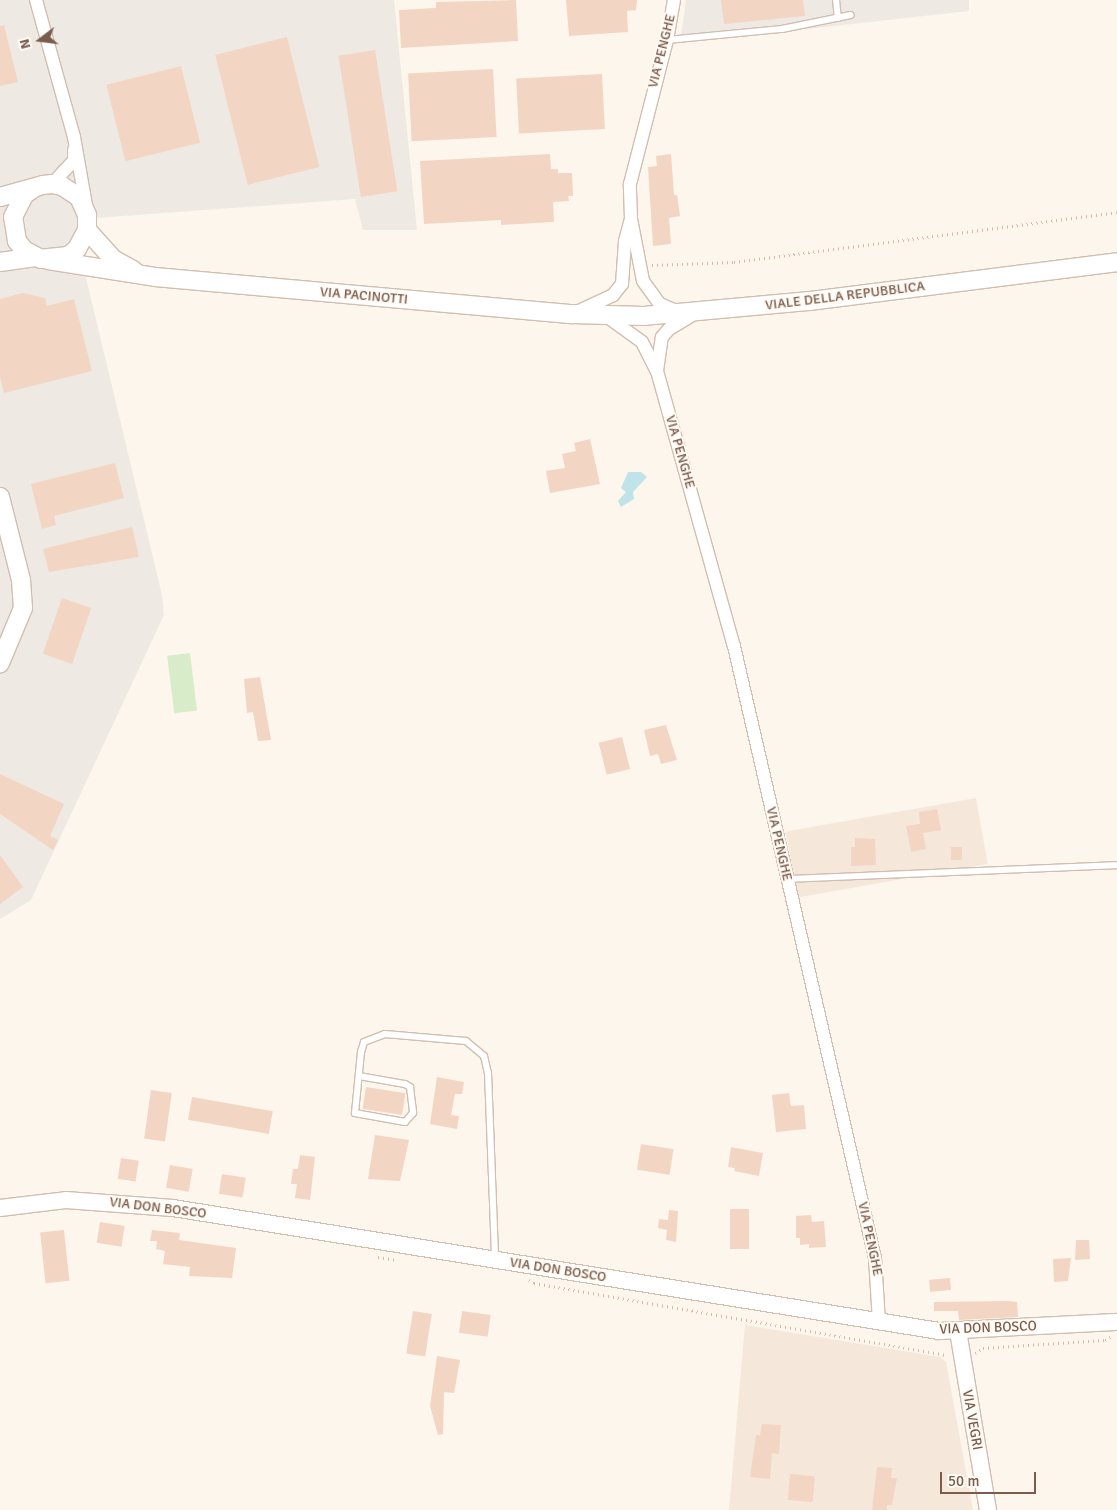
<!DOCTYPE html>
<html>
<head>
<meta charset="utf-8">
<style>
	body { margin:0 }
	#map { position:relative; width:1117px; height:1510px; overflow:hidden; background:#fdf6ec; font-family:Signika,sans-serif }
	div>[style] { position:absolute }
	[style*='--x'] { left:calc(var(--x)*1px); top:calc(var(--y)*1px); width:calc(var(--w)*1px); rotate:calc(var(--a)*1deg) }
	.residential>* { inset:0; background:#f5e8da; transform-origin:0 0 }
	.industrial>* { inset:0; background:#efe9e4 }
	.green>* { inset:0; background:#d8ecc9; transform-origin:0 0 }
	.water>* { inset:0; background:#bfe3e8 }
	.building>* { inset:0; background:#f3d5c3; transform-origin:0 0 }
	.path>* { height:2.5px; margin-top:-1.25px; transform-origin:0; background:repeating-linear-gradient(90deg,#d9b8a5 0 1px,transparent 0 5px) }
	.roads { filter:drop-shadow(1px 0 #d1beb0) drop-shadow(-1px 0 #d1beb0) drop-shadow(0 1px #d1beb0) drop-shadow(0 -1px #d1beb0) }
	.service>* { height:6px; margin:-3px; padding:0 3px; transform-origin:3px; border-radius:3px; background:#fff }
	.minor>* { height:12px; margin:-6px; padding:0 6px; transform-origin:6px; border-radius:6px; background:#fff }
	.tertiary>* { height:16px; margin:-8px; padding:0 8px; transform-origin:8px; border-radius:8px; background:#fff }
	.secondary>* { height:18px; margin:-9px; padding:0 9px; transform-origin:9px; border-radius:9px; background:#fff }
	span { translate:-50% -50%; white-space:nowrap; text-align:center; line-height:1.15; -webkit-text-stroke:4px #fffaf3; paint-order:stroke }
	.street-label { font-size:14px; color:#7a5c4d }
	.north { position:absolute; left:15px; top:15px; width:50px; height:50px; -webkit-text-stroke:4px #fffaf3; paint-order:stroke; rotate:255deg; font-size:14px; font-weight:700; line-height:20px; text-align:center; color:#7a5c4d }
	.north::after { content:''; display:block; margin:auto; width:18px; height:22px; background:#7a5c4d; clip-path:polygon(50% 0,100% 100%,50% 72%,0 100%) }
	.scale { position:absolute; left:940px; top:1472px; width:96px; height:22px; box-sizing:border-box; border:2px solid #7a5c4d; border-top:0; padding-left:6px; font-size:15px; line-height:18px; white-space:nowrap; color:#7a5c4d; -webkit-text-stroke:4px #fffaf3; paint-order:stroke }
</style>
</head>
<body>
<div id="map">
	<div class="residential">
		<div style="left:976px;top:798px;width:67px;height:193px;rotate:80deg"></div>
		<div style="clip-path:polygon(745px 1325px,940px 1357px,946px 1362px,973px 1510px,729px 1510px)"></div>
	</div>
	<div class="industrial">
		<div style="clip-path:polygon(0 0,394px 0,417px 230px,363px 230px,355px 199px,95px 218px,95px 236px,81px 257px,162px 595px,164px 615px,31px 900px,0 919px)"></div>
		<div style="clip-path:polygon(686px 0,969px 0,969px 11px,680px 43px)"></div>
	</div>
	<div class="green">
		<div style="left:190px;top:653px;width:58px;height:23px;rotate:83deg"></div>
	</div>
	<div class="water">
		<div style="clip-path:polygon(628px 472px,641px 472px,647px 477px,633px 492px,634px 499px,621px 507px,618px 501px,626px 492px,621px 488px)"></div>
	</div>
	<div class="building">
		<div style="clip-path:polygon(516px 0,518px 41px,401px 48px,399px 10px,436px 8px,436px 2px)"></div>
		<div style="clip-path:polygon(566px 0,637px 0,636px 10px,627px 11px,628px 32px,569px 36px)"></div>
		<div style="clip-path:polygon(721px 0,803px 0,805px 16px,724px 24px)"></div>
		<div style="clip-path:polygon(4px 25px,18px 82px,0 86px,0 26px)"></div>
		<div style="left:287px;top:37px;width:134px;height:74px;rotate:76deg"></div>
		<div style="left:375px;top:50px;width:143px;height:37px;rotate:81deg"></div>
		<div style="left:181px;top:66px;width:79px;height:77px;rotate:76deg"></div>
		<div style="left:493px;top:69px;width:68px;height:85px;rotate:87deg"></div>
		<div style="left:602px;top:74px;width:55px;height:86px;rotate:87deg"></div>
		<div style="clip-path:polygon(550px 154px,551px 169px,558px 169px,558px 173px,572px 173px,573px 196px,568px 196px,569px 201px,553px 202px,554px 222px,501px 225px,501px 220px,424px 224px,420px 161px)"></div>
		<div style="clip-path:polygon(671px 154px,674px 195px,677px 195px,680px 216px,669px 218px,671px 244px,653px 246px,648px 167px,657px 166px,656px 156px)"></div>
		<div style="clip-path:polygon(23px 293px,45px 298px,47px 306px,74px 299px,92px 371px,4px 393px,0 377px,0 299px)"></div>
		<div style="clip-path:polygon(590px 439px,600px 484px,550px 493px,546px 471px,565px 468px,562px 454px,576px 451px,574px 443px)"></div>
		<div style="clip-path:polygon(115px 463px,124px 498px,54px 516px,56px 525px,42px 529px,31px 484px)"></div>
		<div style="clip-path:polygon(132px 527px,139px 557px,49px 572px,43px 549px)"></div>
		<div style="left:62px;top:598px;width:31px;height:59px;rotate:19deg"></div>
		<div style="clip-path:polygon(260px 677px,271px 740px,258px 741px,253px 712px,247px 713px,244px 679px)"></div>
		<div style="clip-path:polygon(666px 725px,677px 760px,661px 764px,658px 754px,650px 756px,644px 730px)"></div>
		<div style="left:622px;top:737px;width:33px;height:24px;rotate:76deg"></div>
		<div style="clip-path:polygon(0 774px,64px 804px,50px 836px,58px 840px,53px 850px,0 814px)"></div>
		<div style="clip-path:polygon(937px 809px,941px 830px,923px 833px,926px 849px,911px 852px,906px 826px,920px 824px,919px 812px)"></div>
		<div style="clip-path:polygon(855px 838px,875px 839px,876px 865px,851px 866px,851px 847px,855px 847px)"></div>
		<div style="left:951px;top:847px;width:11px;height:13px"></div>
		<div style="clip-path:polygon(0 855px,23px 887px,0 904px)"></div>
		<div style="clip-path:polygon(437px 1077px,464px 1082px,462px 1094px,455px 1094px,451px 1115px,459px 1116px,457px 1129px,430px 1124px)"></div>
		<div style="left:366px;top:1087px;width:40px;height:22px;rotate:9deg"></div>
		<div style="left:151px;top:1090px;width:21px;height:49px;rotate:8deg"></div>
		<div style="clip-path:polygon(789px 1093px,791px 1106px,804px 1105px,806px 1129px,776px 1132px,772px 1095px)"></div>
		<div style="left:192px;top:1097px;width:82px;height:23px;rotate:10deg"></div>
		<div style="clip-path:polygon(375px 1135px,409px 1140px,400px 1181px,368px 1179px)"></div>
		<div style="left:641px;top:1144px;width:33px;height:26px;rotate:9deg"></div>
		<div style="clip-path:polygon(731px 1147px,763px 1153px,759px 1176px,734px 1171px,735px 1168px,728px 1167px)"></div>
		<div style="clip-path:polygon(300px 1155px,315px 1157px,310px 1200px,295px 1198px,297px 1184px,291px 1184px,293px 1169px,298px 1169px)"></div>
		<div style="left:121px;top:1158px;width:18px;height:21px;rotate:9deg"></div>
		<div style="left:170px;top:1165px;width:23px;height:23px;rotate:10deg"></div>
		<div style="left:222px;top:1174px;width:24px;height:20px;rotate:9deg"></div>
		<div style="left:730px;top:1209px;width:19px;height:40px"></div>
		<div style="clip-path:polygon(669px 1210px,678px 1211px,676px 1242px,666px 1240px,667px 1230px,658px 1228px,659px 1219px,668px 1220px)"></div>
		<div style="clip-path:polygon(811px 1215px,812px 1222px,824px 1221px,826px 1247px,809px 1248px,809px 1244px,800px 1245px,800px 1238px,796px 1238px,796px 1216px)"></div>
		<div style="left:100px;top:1222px;width:25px;height:21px;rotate:9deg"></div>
		<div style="left:64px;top:1230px;width:51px;height:24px;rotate:84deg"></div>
		<div style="clip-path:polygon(152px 1230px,180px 1233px,179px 1240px,236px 1248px,232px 1278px,189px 1276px,190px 1267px,163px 1264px,165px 1251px,156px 1249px,157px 1241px,150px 1241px)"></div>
		<div style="clip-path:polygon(1076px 1240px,1089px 1240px,1090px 1259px,1075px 1260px)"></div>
		<div style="clip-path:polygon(1071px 1258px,1068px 1281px,1054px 1282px,1053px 1259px)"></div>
		<div style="left:950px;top:1278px;width:12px;height:21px;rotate:85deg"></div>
		<div style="clip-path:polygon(1008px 1301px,1017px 1302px,1018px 1317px,959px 1320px,958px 1311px,934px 1311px,934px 1302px)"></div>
		<div style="left:413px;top:1311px;width:19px;height:43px;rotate:9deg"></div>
		<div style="left:462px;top:1311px;width:29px;height:22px;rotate:8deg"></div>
		<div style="clip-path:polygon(437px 1356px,460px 1360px,454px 1393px,444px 1392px,443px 1434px,438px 1435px,430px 1406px)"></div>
		<div style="clip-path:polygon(762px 1424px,781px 1425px,779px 1454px,772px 1453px,770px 1479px,750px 1477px,756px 1435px,760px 1435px)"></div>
		<div style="clip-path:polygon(877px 1467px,892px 1468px,891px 1478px,897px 1478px,892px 1505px,887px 1505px,887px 1510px,872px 1510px)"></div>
		<div style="left:790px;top:1474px;width:25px;height:26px;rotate:5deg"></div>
	</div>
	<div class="path">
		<div style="--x:652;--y:265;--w:82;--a:-2.1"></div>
		<div style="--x:734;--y:262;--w:386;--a:-7.4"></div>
		<div style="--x:378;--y:1257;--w:19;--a:9"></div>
		<div style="--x:529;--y:1280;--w:6;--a:31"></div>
		<div style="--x:534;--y:1283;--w:420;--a:9.9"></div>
		<div style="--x:975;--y:1353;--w:9;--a:-32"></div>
		<div style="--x:983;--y:1348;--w:122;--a:-3.8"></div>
		<div style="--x:1105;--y:1340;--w:8;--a:-30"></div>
	</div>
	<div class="roads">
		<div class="service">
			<div style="--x:836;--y:0;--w:18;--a:84"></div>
			<div style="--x:667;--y:40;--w:116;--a:-5.5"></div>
			<div style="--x:782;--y:29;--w:70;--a:-11.5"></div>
			<div style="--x:788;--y:879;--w:329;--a:-2.4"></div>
			<div style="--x:359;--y:1076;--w:47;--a:9.9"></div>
			<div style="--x:405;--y:1084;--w:6;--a:31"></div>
			<div style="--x:410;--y:1087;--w:26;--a:83"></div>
			<div style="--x:413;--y:1113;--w:12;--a:132"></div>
			<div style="--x:405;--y:1122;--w:51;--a:-169.8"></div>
			<div style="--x:355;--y:1113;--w:61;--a:-84.4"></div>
			<div style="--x:361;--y:1052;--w:10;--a:-73"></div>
			<div style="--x:364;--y:1042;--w:22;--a:-21"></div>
			<div style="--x:385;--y:1034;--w:81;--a:4.9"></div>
			<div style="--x:466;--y:1041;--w:23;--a:40"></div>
			<div style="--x:484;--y:1056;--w:17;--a:77"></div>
			<div style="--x:488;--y:1073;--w:186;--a:87.8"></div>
		</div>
		<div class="minor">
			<div style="--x:36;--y:0;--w:142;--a:74.5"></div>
			<div style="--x:74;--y:137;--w:69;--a:80"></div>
			<div style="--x:52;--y:184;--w:33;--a:-47"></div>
			<div style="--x:74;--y:160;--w:10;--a:-90"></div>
			<div style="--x:631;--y:219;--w:63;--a:79"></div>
			<div style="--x:643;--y:281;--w:29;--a:54"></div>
			<div style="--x:660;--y:304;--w:21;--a:23"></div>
			<div style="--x:579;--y:311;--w:38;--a:-25"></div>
			<div style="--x:613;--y:295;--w:14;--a:-51"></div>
			<div style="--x:622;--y:284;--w:43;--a:-86"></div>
			<div style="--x:625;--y:241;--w:23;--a:-75"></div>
			<div style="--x:631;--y:219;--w:35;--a:-92"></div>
			<div style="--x:630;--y:184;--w:149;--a:-75.6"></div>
			<div style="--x:667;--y:40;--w:41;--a:-80.1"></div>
			<div style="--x:606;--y:316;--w:44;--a:35.8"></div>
			<div style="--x:642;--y:342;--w:33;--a:63"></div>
			<div style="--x:657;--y:371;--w:286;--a:74.4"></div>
			<div style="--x:734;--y:646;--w:628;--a:77.03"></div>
			<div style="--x:875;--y:1258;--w:63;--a:86.4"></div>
			<div style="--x:657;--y:371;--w:34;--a:-82"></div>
			<div style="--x:662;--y:337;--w:11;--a:-49"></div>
			<div style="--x:669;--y:329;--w:29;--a:-31"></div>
		</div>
		<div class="tertiary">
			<div style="--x:0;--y:1208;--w:66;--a:-6.9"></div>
			<div style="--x:66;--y:1200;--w:107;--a:4.3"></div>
			<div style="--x:173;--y:1208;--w:776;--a:9.12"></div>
			<div style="--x:939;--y:1331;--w:178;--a:-2.9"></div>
			<div style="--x:958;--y:1331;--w:181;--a:80.5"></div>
		</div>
		<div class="secondary">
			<div style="--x:0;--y:197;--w:45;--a:-15.6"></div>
			<div style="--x:43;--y:185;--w:9;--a:-6"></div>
			<div style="--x:52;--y:184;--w:10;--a:11"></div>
			<div style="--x:62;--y:186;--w:20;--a:33"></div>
			<div style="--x:79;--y:197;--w:20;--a:66"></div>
			<div style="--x:87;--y:215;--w:15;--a:90"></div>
			<div style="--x:87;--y:230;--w:21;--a:118"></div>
			<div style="--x:77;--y:249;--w:11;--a:142"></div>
			<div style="--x:68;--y:256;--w:27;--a:174"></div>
			<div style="--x:41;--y:259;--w:19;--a:-152"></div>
			<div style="--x:24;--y:250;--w:11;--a:-128"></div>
			<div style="--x:17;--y:241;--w:24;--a:-99"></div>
			<div style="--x:13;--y:217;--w:25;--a:-63"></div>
			<div style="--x:24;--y:195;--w:12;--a:-35"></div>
			<div style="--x:87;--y:230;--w:39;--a:48"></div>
			<div style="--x:113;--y:259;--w:23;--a:29"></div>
			<div style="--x:48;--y:260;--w:108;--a:9"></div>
			<div style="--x:155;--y:277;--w:419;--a:5.1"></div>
			<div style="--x:572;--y:314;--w:72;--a:1.6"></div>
			<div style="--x:644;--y:316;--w:167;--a:-5.2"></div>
			<div style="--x:810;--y:301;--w:309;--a:-7.2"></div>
			<div style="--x:0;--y:262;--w:34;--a:-8"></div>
			<div style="--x:0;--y:497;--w:86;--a:75.8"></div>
			<div style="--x:21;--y:580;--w:28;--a:86"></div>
			<div style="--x:23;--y:608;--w:60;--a:112.7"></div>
		</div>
	</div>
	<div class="street-label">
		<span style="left:662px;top:51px;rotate:-76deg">VIA PENGHE</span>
		<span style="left:364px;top:296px;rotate:5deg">VIA PACINOTTI</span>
		<span style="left:845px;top:296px;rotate:-7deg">VIALE DELLA REPUBBLICA</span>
		<span style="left:680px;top:452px;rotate:74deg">VIA PENGHE</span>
		<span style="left:779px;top:844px;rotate:77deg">VIA PENGHE</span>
		<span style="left:158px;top:1208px;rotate:7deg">VIA DON BOSCO</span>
		<span style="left:870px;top:1239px;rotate:78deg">VIA PENGHE</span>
		<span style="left:558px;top:1270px;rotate:9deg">VIA DON BOSCO</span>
		<span style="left:988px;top:1328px;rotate:-2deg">VIA DON BOSCO</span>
		<span style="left:972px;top:1420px;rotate:80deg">VIA VEGRI</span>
	</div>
	<div class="north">N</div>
	<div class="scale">50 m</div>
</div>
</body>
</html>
